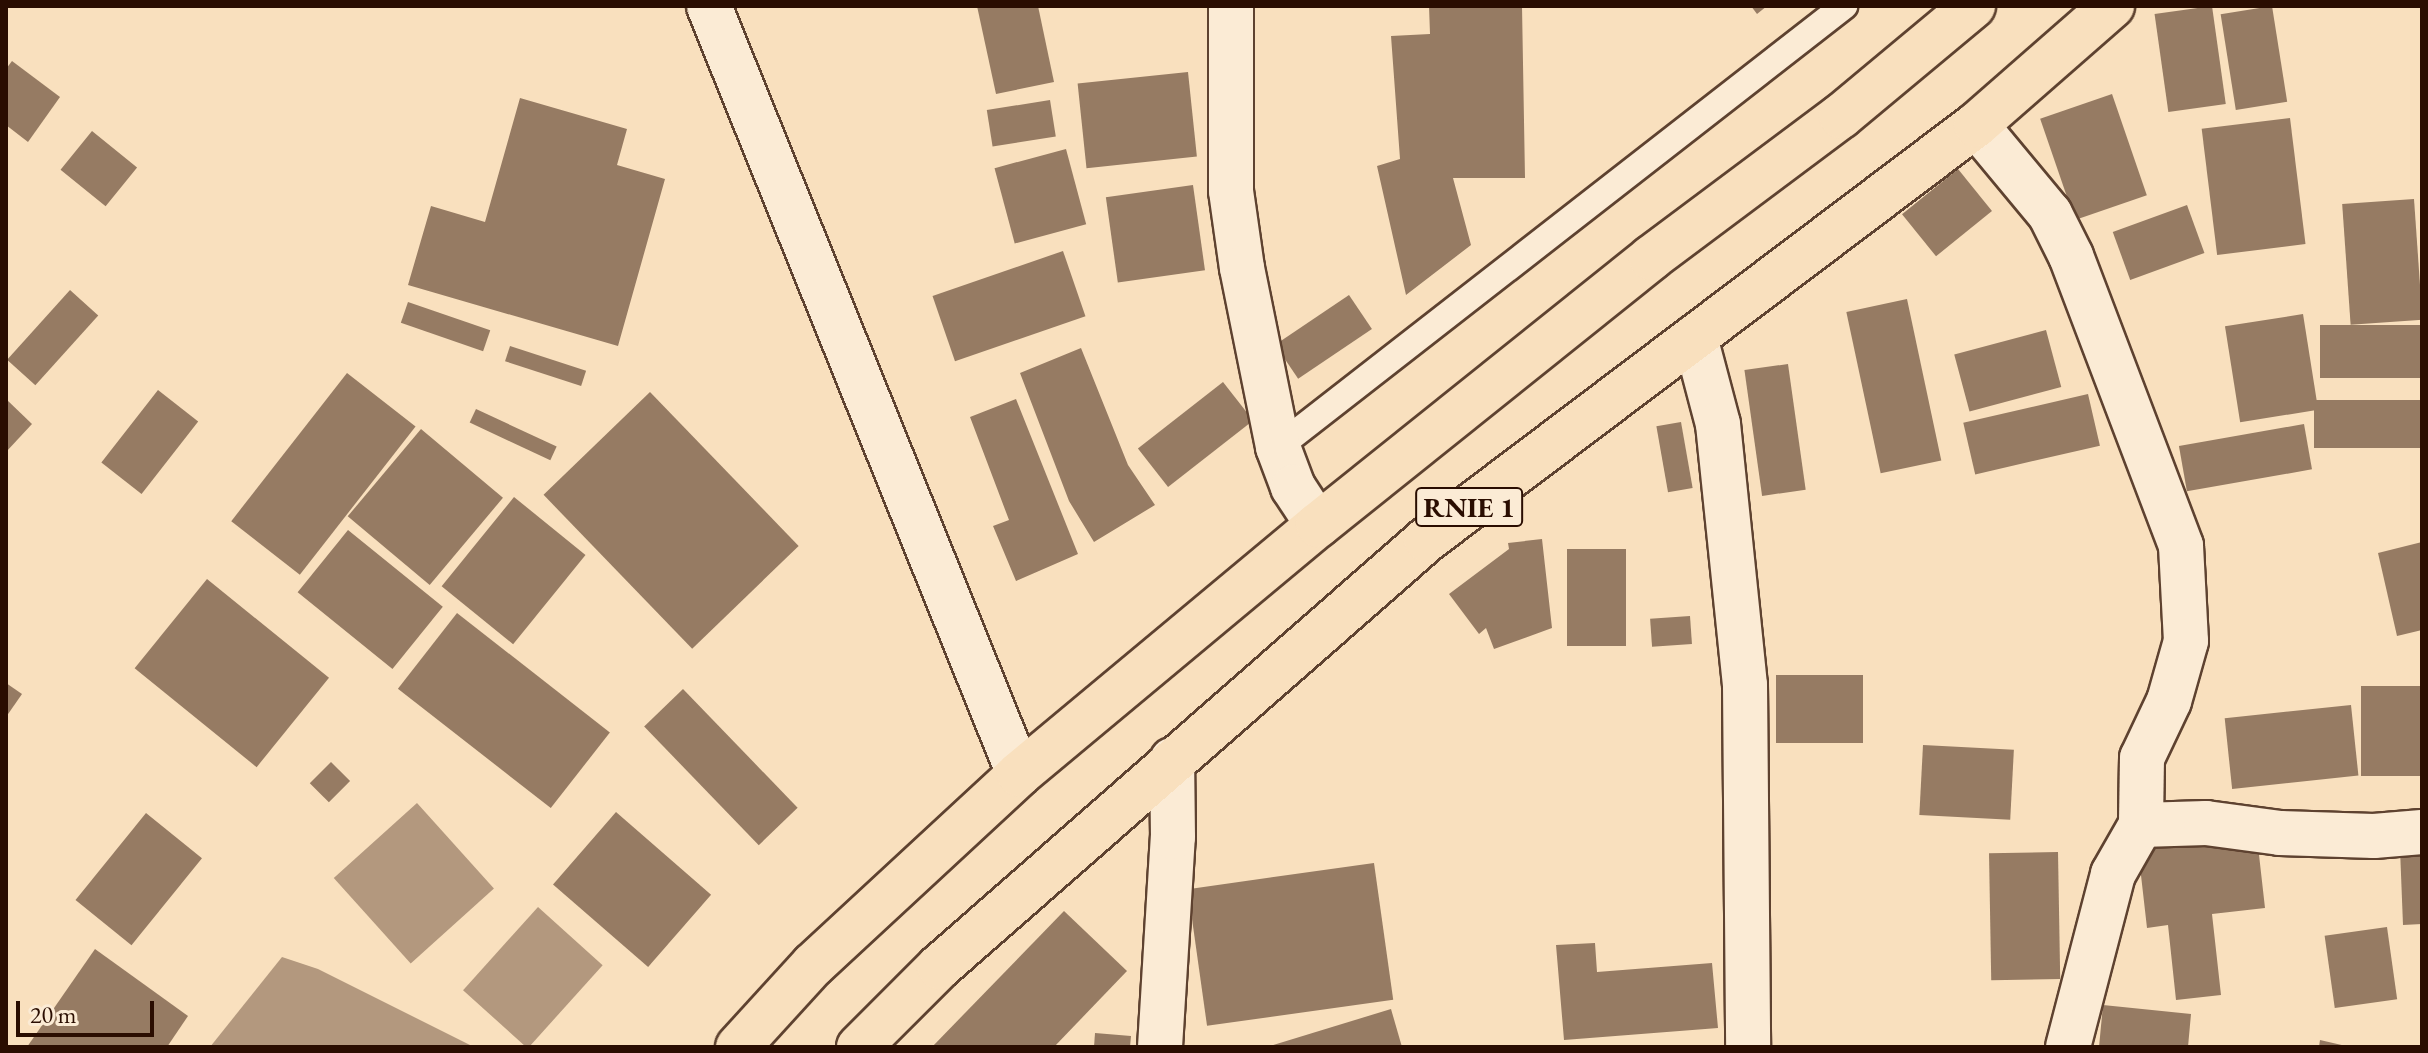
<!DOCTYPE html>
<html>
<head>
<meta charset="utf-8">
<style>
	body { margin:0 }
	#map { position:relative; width:2428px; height:1053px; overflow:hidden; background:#f9e0be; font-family:"EB Garamond",serif }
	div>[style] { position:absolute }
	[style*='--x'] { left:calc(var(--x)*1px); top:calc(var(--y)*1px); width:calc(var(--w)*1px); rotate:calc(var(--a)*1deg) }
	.water>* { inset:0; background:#b3987e; transform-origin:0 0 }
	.building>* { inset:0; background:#967b63; transform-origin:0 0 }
	.roads { filter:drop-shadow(2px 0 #5e4230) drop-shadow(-2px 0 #5e4230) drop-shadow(0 2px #5e4230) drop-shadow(0 -2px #5e4230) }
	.service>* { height:26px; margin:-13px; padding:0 13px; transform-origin:13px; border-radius:13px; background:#fbebd5 }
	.minor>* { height:44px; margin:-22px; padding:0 22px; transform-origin:22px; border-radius:22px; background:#fbebd5 }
	.trunk>* { height:44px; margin:-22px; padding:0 22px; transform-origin:22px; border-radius:22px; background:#f9e0be }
	span { translate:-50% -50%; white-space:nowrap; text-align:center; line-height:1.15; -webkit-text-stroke:6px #fbebd5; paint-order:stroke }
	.shield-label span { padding:2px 6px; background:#fbebd5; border:2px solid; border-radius:6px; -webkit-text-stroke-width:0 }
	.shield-label { font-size:28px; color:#2a0d01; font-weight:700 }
	.frame { position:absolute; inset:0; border:8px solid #2a0d01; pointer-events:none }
	.scale { position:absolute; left:16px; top:1001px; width:138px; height:36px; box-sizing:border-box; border:4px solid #2a0d01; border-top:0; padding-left:10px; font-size:24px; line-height:28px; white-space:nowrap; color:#2a0d01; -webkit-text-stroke:6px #fbebd5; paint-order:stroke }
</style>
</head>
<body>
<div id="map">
	<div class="water">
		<div style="left:417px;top:803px;width:115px;height:112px;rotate:48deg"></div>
		<div style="left:538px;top:907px;width:87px;height:112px;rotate:42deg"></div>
		<div style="clip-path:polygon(282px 957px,318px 969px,474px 1047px,210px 1047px)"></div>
	</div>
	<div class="building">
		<div style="clip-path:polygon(977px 6px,1038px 6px,1054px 82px,996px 94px)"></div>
		<div style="clip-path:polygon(1429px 6px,1522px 6px,1525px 178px,1453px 178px,1471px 245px,1406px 295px,1377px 166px,1400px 159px,1391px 36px,1430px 34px)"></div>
		<div style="clip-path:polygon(1751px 6px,1767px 6px,1757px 14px)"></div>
		<div style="left:2212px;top:6px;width:99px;height:58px;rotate:82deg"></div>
		<div style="left:2272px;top:6px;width:97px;height:52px;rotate:81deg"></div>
		<div style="clip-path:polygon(12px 61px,60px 97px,28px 142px,6px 125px,6px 69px)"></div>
		<div style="left:1188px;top:72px;width:85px;height:111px;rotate:84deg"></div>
		<div style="left:2112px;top:94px;width:107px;height:76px;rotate:71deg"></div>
		<div style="clip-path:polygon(520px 98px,627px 129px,617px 165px,665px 179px,618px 346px,408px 285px,431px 206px,485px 222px)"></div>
		<div style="left:1050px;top:100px;width:37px;height:64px;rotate:81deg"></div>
		<div style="left:2290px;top:118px;width:127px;height:89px;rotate:83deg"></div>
		<div style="left:92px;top:131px;width:58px;height:50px;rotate:39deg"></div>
		<div style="left:1066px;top:149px;width:78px;height:74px;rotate:75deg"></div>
		<div style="left:1958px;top:169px;width:54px;height:72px;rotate:51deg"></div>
		<div style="left:1193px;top:185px;width:86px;height:88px;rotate:82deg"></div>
		<div style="left:2414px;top:199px;width:121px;height:72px;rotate:86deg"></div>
		<div style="left:2187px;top:205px;width:51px;height:79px;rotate:70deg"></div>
		<div style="left:1063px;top:251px;width:69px;height:138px;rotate:71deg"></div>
		<div style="left:70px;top:290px;width:38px;height:94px;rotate:42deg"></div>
		<div style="left:1349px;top:295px;width:41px;height:89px;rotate:56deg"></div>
		<div style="left:1907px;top:299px;width:165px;height:62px;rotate:78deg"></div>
		<div style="left:408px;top:302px;width:87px;height:22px;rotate:19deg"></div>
		<div style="left:2303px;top:314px;width:97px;height:79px;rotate:81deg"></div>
		<div style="left:2422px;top:325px;width:53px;height:102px;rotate:90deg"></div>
		<div style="left:2046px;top:330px;width:59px;height:95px;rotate:75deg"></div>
		<div style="left:510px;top:346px;width:80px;height:16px;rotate:18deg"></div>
		<div style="clip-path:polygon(1081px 348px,1128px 465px,1155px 505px,1094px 542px,1069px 501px,1020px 373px)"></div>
		<div style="left:1788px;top:364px;width:127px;height:44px;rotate:82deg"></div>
		<div style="left:347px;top:373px;width:87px;height:188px;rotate:38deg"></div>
		<div style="left:1223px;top:382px;width:49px;height:108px;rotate:52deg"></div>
		<div style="left:158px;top:390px;width:51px;height:92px;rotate:38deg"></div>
		<div style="left:650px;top:392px;width:214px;height:148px;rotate:46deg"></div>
		<div style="left:2088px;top:394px;width:53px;height:128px;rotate:77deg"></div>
		<div style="clip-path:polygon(6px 399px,32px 424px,6px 452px)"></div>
		<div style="clip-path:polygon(1016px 399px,1078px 554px,1016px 581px,993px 526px,1009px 520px,970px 417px)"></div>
		<div style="left:2422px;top:400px;width:48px;height:108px;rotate:90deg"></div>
		<div style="left:476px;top:409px;width:89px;height:15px;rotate:25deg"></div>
		<div style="left:1681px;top:422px;width:67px;height:25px;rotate:80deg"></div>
		<div style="left:2304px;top:424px;width:46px;height:127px;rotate:80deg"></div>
		<div style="left:421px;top:429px;width:107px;height:114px;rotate:40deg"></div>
		<div style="left:514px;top:497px;width:92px;height:115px;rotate:39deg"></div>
		<div style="left:348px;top:530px;width:122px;height:80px;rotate:39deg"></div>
		<div style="clip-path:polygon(1542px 539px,1552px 628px,1494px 649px,1486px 628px,1479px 634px,1449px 594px,1509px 549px,1508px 543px)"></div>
		<div style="clip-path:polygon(2422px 542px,2422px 630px,2397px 636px,2378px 553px)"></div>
		<div style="left:1567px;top:549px;width:59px;height:97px"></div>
		<div style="left:207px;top:579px;width:157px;height:115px;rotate:39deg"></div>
		<div style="left:457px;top:613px;width:194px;height:96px;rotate:38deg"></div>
		<div style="left:1690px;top:616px;width:28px;height:40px;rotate:86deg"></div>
		<div style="left:1776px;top:675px;width:87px;height:68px"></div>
		<div style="clip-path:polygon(6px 683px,22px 694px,6px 717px)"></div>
		<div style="left:2422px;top:686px;width:90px;height:61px;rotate:90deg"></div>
		<div style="left:683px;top:689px;width:165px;height:54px;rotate:46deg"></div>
		<div style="left:2351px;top:705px;width:71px;height:127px;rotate:84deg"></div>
		<div style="left:1923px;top:745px;width:91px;height:70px;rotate:3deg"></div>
		<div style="left:331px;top:762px;width:27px;height:30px;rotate:45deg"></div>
		<div style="left:616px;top:812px;width:126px;height:96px;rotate:41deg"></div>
		<div style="left:146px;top:813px;width:72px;height:112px;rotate:39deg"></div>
		<div style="clip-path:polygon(2257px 837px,2265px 908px,2212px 914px,2221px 995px,2176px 1000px,2168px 925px,2147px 928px,2138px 849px)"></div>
		<div style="clip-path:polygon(2400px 849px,2422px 849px,2422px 924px,2403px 925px)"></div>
		<div style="left:2058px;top:852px;width:127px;height:69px;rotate:89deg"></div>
		<div style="left:1374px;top:863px;width:138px;height:188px;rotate:82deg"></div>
		<div style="clip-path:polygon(1064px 911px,1127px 971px,1054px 1047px,932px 1047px)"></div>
		<div style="left:2387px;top:927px;width:73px;height:63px;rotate:82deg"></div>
		<div style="clip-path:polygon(1595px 943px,1597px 972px,1712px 963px,1718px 1028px,1564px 1040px,1556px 945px)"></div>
		<div style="clip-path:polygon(95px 949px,188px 1016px,167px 1047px,27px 1047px)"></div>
		<div style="clip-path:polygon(2103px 1005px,2191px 1014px,2188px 1047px,2099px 1047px)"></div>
		<div style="clip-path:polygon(1391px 1009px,1402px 1047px,1270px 1047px,1270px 1046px)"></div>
		<div style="clip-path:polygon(1095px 1033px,1131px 1036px,1130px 1047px,1094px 1047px)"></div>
		<div style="clip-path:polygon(2320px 1040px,2346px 1046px,2346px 1047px,2319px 1047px)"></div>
	</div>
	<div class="roads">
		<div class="service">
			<div style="--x:1278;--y:447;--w:718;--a:-37.92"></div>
		</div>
		<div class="minor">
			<div style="--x:709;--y:6;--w:828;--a:68.02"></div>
			<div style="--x:1231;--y:6;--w:185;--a:90"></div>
			<div style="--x:1231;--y:191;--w:78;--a:81.9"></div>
			<div style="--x:1242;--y:268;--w:183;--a:78.6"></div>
			<div style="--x:1278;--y:447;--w:43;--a:69.4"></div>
			<div style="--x:1293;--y:487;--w:45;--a:56.7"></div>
			<div style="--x:1976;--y:125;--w:116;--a:50.3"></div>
			<div style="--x:2050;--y:214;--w:47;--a:63.4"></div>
			<div style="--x:2071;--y:256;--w:310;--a:69.2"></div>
			<div style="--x:2181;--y:546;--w:95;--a:87"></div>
			<div style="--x:2186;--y:641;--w:62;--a:105.8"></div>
			<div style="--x:2169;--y:701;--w:63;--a:115.3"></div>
			<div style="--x:2142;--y:758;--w:67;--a:90.9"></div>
			<div style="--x:1695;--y:337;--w:90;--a:75.2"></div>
			<div style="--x:1718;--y:424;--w:262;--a:84.1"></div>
			<div style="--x:1745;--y:685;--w:362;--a:89.5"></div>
			<div style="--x:1160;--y:1047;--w:210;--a:-86.5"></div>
			<div style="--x:1173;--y:837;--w:77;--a:-90.7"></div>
			<div style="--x:2068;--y:1047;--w:179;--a:-75.4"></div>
			<div style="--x:2113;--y:874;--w:56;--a:-60.3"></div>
			<div style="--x:2141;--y:825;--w:65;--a:-1.8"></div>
			<div style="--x:2206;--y:823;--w:75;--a:7.7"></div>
			<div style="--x:2280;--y:833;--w:94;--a:1.8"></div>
			<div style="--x:2374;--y:836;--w:48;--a:-4.8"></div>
		</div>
		<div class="trunk">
			<div style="--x:738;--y:1047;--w:111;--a:-47.6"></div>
			<div style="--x:813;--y:965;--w:281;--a:-42.8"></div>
			<div style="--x:1019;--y:774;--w:389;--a:-39.8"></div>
			<div style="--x:1318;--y:525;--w:427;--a:-38.7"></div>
			<div style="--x:1651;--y:258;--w:237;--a:-36.8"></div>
			<div style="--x:1841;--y:116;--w:172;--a:-39.8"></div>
			<div style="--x:859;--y:1047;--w:113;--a:-45"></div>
			<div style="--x:939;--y:967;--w:648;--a:-41.24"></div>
			<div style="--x:1426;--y:540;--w:689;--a:-37.04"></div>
			<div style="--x:1976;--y:125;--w:181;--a:-41.2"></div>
		</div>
	</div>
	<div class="shield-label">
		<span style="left:1469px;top:507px">RNIE 1</span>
	</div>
	<div class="frame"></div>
	<div class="scale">20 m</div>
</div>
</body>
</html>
